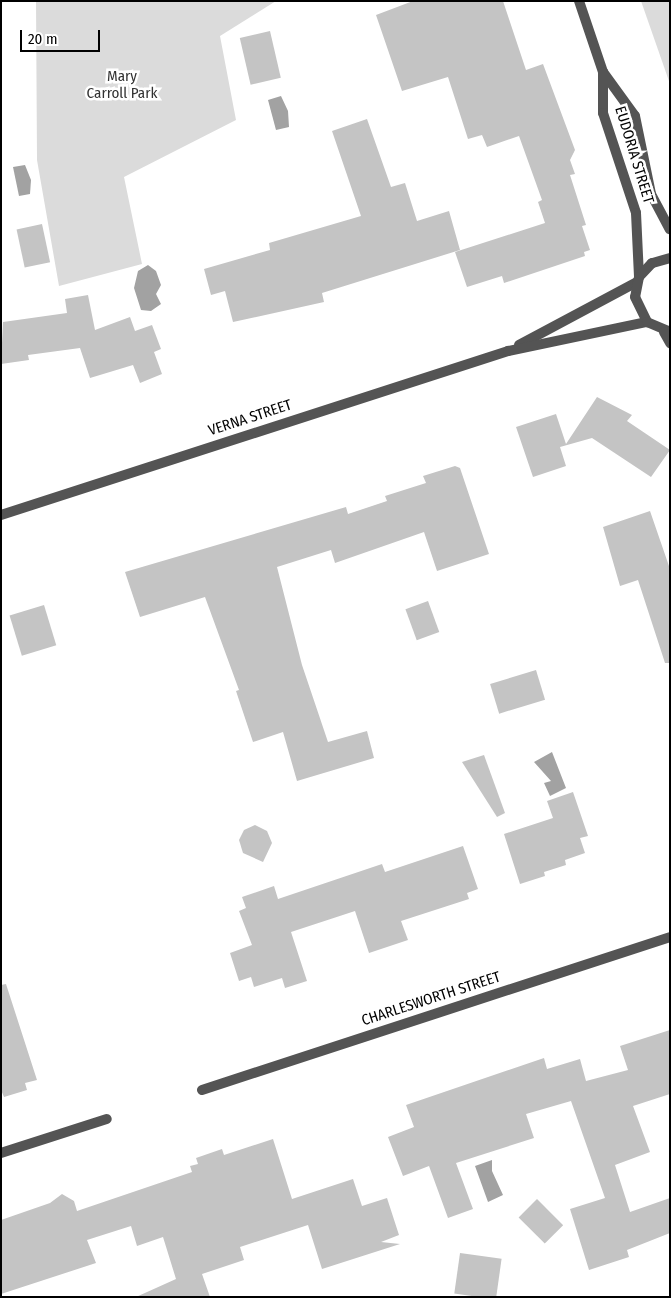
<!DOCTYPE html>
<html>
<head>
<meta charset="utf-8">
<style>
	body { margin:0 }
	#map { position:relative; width:671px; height:1298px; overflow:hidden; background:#fff; font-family:"Fira Sans Condensed",sans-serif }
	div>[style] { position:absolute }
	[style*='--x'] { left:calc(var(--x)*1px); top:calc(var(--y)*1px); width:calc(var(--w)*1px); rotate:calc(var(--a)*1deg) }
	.green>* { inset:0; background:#dbdbdb }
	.water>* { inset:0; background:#a2a2a2 }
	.building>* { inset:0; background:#c4c4c4; transform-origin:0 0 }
	.minor>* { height:10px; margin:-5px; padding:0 5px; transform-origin:5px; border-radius:5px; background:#545454 }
	.tertiary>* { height:10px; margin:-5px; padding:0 5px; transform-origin:5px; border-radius:5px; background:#545454 }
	span { translate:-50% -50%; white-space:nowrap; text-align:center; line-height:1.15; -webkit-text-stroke:5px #fff; paint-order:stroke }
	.park-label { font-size:15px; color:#323232 }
	.street-label { font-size:15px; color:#000 }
	.frame { position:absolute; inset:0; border:2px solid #000; pointer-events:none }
	.scale { position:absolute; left:20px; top:30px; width:80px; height:22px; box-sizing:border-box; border:2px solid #000; border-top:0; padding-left:6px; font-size:15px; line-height:18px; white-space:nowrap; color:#000; -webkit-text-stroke:4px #fff; paint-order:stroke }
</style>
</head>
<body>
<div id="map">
	<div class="green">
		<div style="clip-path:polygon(36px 1px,276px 1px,220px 36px,236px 120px,124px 177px,142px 264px,59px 286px,37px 160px)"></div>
		<div style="clip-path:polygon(641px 1px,670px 1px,670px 84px)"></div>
	</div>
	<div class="water">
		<div style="clip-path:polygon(281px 96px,288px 111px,289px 127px,276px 130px,268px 100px)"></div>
		<div style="clip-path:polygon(25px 165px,31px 180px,30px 194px,19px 196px,13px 167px)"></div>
		<div style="clip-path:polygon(148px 265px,156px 271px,161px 285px,156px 294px,161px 304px,151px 311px,141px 310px,134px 288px,138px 271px)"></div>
		<div style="clip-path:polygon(552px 752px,566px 788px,550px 796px,544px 783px,551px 781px,534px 762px)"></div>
		<div style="clip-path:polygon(492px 1160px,492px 1171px,503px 1195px,488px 1202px,475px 1166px)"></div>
	</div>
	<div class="building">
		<div style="clip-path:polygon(413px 1px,503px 1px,526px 70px,543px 64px,575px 150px,570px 160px,575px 174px,570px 175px,586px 225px,582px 226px,590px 250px,584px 252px,585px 256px,504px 283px,502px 276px,467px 287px,455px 252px,545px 223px,538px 202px,542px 200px,519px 136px,487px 147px,482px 135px,468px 139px,448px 77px,402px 91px,376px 15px)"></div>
		<div style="left:270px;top:31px;width:48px;height:31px;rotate:77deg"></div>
		<div style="clip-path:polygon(367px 119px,391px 187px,405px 183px,417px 221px,449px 211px,460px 250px,322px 293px,324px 302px,233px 322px,225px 291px,211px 295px,204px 269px,270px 250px,269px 243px,361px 216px,332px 131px)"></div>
		<div style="left:42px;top:224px;width:39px;height:26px;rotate:78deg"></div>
		<div style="clip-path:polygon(88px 295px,95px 330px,130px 317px,135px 331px,152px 325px,161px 349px,154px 352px,162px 374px,140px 383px,133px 365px,90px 378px,80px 348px,28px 355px,29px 360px,1px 364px,3px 322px,67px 313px,65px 299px)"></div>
		<div style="clip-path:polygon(597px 397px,632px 415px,627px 421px,670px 450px,651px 477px,592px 438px,560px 447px,566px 466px,533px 477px,516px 427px,556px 414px,566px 444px)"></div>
		<div style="clip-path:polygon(455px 466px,460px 468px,489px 554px,437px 571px,424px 532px,335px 563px,331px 550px,277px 567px,302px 665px,328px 742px,367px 731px,374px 758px,297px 781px,283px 732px,253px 742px,236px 691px,239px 690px,205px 597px,140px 617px,125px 572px,346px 507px,348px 514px,387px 501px,385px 496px,426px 483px,423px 476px)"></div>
		<div style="clip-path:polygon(650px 511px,670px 569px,670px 663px,665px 663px,638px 580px,620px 586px,603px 527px)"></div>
		<div style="left:428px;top:601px;width:33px;height:24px;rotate:70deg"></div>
		<div style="left:44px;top:605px;width:42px;height:36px;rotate:73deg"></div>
		<div style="left:536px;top:670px;width:31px;height:48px;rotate:73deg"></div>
		<div style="clip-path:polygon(484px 755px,505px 813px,497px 817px,462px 762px)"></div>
		<div style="clip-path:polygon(573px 792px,588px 836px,580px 838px,585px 853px,565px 860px,566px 865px,544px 872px,545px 876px,520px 884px,504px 834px,553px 818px,547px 801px)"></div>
		<div style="clip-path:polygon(255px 825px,267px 831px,272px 843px,263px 862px,243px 853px,239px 840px,244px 830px)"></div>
		<div style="clip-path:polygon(463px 846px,478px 889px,467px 893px,469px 899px,401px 921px,408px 940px,369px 953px,355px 911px,291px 932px,307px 981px,285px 988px,282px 978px,254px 987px,251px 977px,239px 981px,230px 953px,252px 945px,239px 911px,246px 908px,242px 897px,274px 886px,278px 899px,382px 864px,385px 872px)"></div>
		<div style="clip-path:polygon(6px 984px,37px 1080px,25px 1083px,27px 1090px,4px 1097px,1px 1090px,1px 985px)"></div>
		<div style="clip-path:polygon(670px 1030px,670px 1094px,633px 1106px,650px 1152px,615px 1165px,630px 1212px,670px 1198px,670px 1233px,627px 1250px,629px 1257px,589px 1270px,570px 1209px,605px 1198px,571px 1101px,526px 1114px,534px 1138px,456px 1163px,473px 1209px,448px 1218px,429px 1166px,403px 1176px,388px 1137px,414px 1127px,406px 1105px,544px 1058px,547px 1069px,580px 1059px,586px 1081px,628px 1070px,620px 1046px)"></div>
		<div style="clip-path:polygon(273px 1139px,292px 1199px,353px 1179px,362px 1206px,387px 1198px,399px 1235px,381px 1242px,400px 1244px,322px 1269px,308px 1225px,240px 1247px,244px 1260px,202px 1274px,210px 1297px,136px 1297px,176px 1279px,163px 1237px,137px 1246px,131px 1226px,87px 1240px,96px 1263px,1px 1294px,1px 1220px,50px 1203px,62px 1194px,74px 1201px,77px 1211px,192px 1172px,190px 1166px,198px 1164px,196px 1158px,222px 1149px,224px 1155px)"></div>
		<div style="left:537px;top:1199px;width:37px;height:26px;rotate:45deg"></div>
		<div style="left:460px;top:1253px;width:42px;height:41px;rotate:8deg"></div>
	</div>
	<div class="minor">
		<div style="--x:519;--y:345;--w:134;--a:-28.1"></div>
		<div style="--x:1;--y:515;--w:533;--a:-17.92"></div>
		<div style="--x:508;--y:351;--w:142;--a:-11.8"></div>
		<div style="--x:202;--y:1090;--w:492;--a:-18.1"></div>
		<div style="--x:1;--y:1153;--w:111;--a:-17.8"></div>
	</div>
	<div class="tertiary">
		<div style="--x:579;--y:1;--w:75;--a:71.3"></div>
		<div style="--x:603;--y:72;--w:54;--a:54"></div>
		<div style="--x:635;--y:116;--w:80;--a:78.4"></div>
		<div style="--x:651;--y:194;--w:40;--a:62"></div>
		<div style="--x:603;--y:72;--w:41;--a:90"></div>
		<div style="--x:603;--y:113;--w:105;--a:71.7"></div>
		<div style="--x:636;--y:213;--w:64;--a:87.3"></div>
		<div style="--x:670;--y:258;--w:19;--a:164"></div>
		<div style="--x:652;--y:263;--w:19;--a:133"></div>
		<div style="--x:639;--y:277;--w:20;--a:101"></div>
		<div style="--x:635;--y:297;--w:28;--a:64"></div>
		<div style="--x:647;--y:322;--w:25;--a:23"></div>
		<div style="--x:664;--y:332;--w:13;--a:61"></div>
	</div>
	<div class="park-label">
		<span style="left:122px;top:85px">Mary<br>Carroll Park</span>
	</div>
	<div class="street-label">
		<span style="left:634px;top:155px;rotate:73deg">EUDORIA STREET</span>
		<span style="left:250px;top:418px;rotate:-18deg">VERNA STREET</span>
		<span style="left:431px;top:999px;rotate:-18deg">CHARLESWORTH STREET</span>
	</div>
	<div class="frame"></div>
	<div class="scale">20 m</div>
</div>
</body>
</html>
